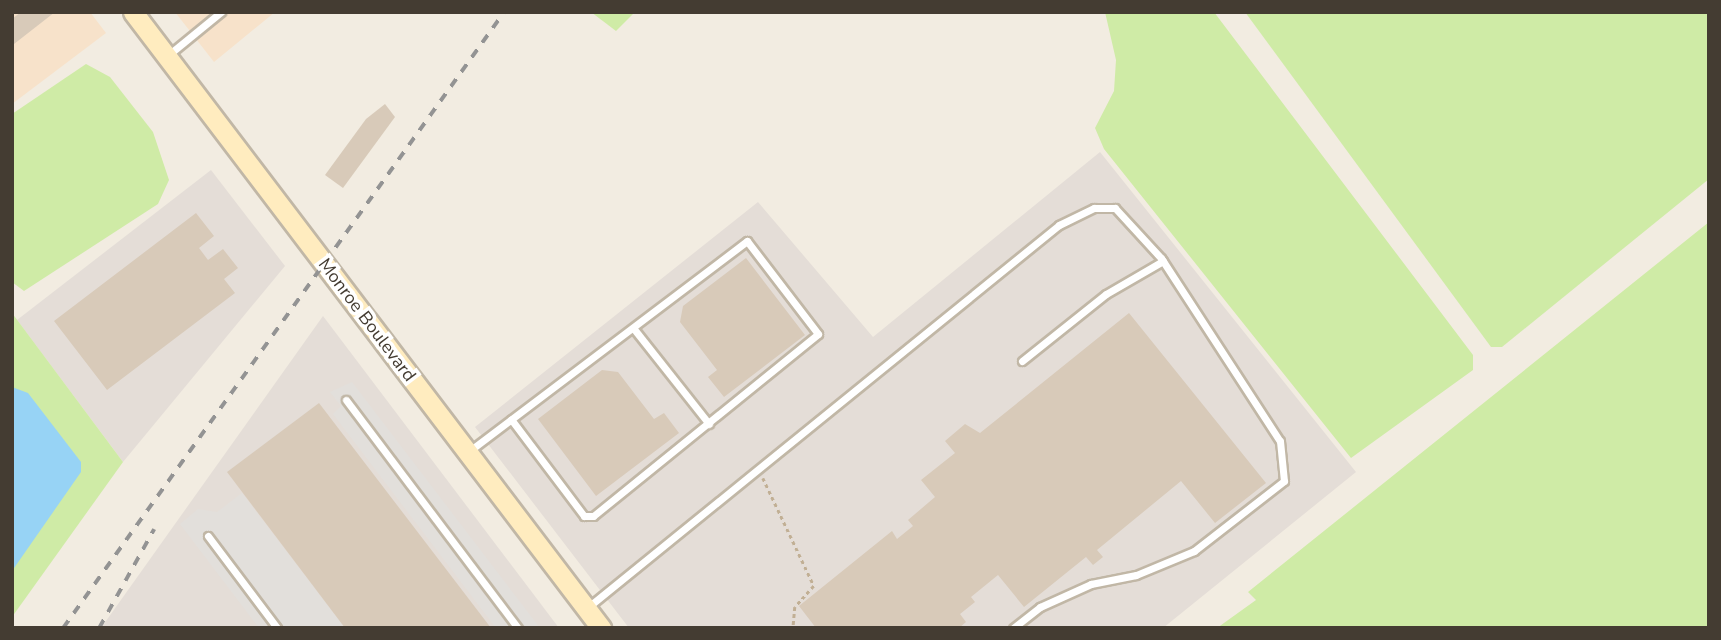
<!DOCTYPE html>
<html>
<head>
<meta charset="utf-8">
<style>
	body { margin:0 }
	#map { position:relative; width:1721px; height:640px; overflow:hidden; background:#f2ece1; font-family:"Nunito Sans",sans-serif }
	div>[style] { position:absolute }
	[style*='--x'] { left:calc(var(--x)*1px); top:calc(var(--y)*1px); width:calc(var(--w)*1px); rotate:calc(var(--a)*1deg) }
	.commercial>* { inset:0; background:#f7e2ca }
	.industrial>* { inset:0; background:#e4ddd7 }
	.green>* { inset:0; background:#cfeba6 }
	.parking>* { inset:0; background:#e2dfdb }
	.water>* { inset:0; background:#97d3f5 }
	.building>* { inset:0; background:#d8cab9 }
	.path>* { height:2.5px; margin-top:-1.25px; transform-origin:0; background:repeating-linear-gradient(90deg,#c1af94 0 3.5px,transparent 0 7px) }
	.roads { filter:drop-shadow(2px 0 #c1b7a6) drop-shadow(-2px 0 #c1b7a6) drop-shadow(0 2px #c1b7a6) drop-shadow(0 -2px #c1b7a6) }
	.lane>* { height:7px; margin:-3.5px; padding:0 3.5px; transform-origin:3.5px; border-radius:3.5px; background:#fff }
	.secondary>* { height:19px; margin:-9.5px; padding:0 9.5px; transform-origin:9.5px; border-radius:9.5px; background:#ffecbf }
	.rail>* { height:3.5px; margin-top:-1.75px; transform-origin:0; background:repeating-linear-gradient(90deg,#939393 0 9px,transparent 0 18px) }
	span { translate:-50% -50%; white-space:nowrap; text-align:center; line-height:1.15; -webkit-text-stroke:7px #fff; paint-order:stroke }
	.street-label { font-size:18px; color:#443c32 }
	.frame { position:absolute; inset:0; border:14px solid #443c32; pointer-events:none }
</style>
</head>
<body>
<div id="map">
	<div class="commercial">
		<div style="clip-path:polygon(12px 12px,90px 12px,106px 33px,12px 104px)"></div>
		<div style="clip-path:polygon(175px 12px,275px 12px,214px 62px)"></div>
	</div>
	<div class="industrial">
		<div style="clip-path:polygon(1100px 152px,1356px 472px,1163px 628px,629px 628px,475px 427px,758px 202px,873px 337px)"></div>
		<div style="clip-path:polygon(211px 170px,285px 266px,123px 462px,17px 320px)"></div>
		<div style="clip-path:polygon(323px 316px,559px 628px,101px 628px)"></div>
	</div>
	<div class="green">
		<div style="clip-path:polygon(591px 12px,635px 12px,616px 31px)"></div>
		<div style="clip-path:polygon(1105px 12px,1214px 12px,1473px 355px,1473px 370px,1351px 458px,1104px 149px,1095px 128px,1114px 91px,1116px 60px)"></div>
		<div style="clip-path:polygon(1245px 12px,1709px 12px,1709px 179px,1502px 347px,1491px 347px)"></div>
		<div style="clip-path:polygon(86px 64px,110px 77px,153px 132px,169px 180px,158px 204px,24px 291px,12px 282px,12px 114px)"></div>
		<div style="clip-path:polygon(1709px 222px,1709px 628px,1217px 628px,1256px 600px,1248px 592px)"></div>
		<div style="clip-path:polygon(12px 313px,123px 462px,12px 617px)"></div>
	</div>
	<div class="parking">
		<div style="clip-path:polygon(352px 382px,540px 628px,496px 628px,333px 414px,341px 406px,330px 392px)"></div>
		<div style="clip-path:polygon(242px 493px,345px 628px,259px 628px,180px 524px,198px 509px,217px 512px)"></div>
	</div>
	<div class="water">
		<div style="clip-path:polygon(12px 387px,28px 393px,81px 462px,81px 472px,12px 571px)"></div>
	</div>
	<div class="building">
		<div style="clip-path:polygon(21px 12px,55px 12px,14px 44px,12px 19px)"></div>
		<div style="clip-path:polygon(385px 104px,395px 117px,343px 188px,325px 175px,366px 119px)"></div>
		<div style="clip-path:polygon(196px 213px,214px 236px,199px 248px,208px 260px,223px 249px,238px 268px,224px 279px,235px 293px,107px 390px,54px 321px)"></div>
		<div style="clip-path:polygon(746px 258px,805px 335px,724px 397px,708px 377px,717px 370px,680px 322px,683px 306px)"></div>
		<div style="clip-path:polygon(1129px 313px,1266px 483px,1215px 523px,1181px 481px,1097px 550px,1103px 557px,1093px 565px,1086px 557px,1024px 607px,998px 575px,971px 597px,975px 602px,960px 614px,966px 622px,959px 628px,816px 628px,799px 606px,892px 531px,897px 539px,913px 526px,908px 520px,935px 497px,921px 480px,955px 453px,945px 441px,965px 424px,980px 433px)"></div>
		<div style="clip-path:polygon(602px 370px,618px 372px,654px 419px,664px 413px,679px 433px,596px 496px,538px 419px)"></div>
		<div style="clip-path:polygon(319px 403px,491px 628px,345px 628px,227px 472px)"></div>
	</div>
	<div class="path">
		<div style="--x:763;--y:478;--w:119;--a:64.7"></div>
		<div style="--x:814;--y:586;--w:28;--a:132"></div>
		<div style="--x:795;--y:607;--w:21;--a:95"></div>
	</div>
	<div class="roads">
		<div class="lane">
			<div style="--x:167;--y:56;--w:70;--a:-39.2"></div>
			<div style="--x:634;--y:329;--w:121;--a:51.7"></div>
			<div style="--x:1022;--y:361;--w:107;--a:-38.6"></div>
			<div style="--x:1106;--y:294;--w:66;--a:-30.1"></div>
			<div style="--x:346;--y:400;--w:286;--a:53"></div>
			<div style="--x:468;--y:452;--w:350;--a:-37.1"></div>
			<div style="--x:747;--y:241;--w:117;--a:52.6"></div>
			<div style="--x:818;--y:334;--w:289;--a:141"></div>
			<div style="--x:593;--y:516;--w:9;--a:180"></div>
			<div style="--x:584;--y:516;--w:121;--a:-127"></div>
			<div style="--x:208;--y:536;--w:115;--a:53.1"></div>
			<div style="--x:587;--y:608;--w:608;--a:-39.06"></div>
			<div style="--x:1059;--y:225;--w:39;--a:-26"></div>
			<div style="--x:1094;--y:208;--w:21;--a:0"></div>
			<div style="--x:1115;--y:208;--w:68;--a:47.4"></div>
			<div style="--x:1161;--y:258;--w:218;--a:57"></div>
			<div style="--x:1280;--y:441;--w:40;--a:84.3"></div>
			<div style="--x:1284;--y:481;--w:114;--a:142.1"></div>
			<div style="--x:1194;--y:551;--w:63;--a:157.5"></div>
			<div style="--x:1136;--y:575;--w:46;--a:168.7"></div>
			<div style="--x:1091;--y:584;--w:56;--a:155.7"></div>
			<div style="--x:1040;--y:607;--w:34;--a:142"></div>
		</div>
		<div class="secondary">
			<div style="--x:133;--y:12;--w:774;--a:52.77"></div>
		</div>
	</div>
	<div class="rail">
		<div style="--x:63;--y:628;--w:758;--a:-54.4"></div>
		<div style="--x:99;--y:628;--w:113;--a:-60.9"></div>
	</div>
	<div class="street-label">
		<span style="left:367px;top:320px;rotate:53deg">Monroe Boulevard</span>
	</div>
	<div class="frame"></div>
</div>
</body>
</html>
